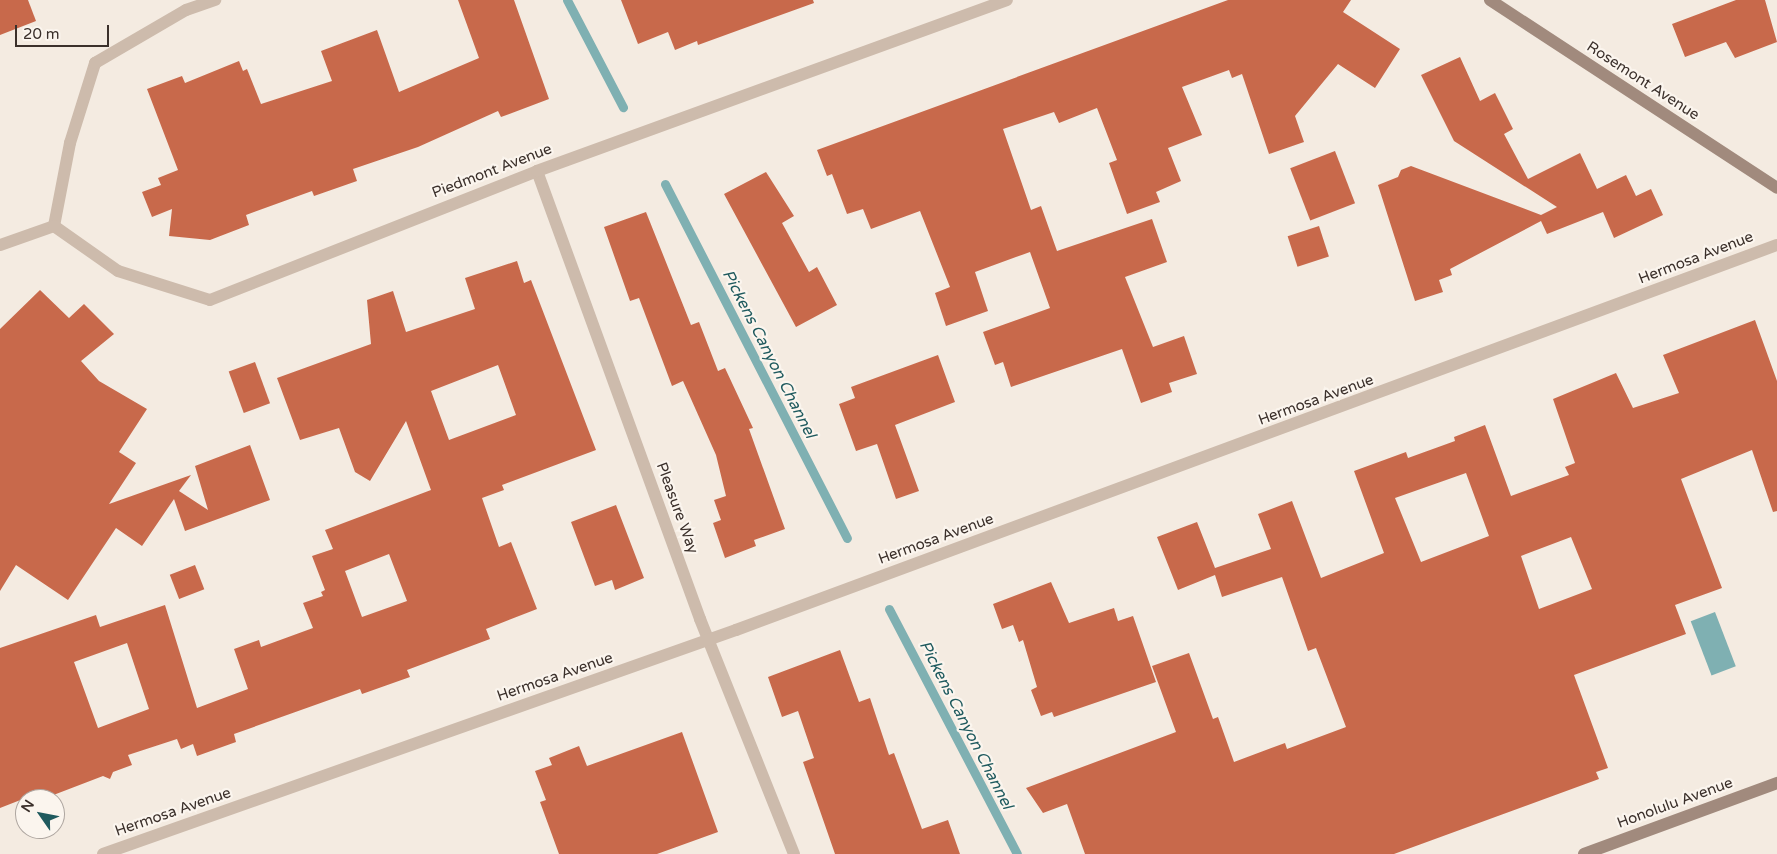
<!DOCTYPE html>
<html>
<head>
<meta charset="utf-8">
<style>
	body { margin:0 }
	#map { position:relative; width:1777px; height:854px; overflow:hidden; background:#f4ebe1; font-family:"Varela Round",sans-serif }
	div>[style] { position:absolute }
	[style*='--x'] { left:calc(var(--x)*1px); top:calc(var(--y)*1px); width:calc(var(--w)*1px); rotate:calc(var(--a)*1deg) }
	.water>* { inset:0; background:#7fb0b2; transform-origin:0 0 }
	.stream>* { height:9px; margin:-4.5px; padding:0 4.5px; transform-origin:4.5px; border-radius:4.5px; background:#7fb0b2 }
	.building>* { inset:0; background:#c8694b; transform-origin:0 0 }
	.street>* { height:12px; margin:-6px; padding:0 6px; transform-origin:6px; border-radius:6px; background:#cdbbac }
	.secondary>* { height:12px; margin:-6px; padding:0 6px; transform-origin:6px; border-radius:6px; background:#a18a7d }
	span { translate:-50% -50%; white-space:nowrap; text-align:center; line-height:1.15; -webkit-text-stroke:4.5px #fbf5ee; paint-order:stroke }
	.street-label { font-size:15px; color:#3b302b }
	.water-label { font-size:16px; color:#1f5a5e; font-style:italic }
	.north { position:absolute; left:15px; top:789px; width:50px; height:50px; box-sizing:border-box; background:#fbf5ee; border:1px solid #aea6a0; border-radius:50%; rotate:303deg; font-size:14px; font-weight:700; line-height:20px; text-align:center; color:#3b302b }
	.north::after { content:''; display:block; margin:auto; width:18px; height:22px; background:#1f5a5e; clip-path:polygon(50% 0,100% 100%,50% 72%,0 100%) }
	.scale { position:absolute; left:15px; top:25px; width:94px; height:22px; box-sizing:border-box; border:2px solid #3b302b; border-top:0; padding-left:6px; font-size:15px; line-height:18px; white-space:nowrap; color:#3b302b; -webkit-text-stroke:4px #fbf5ee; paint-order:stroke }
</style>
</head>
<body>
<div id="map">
	<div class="water">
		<div style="left:1715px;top:612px;width:58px;height:26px;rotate:69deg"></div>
	</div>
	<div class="stream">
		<div style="--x:567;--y:0;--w:121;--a:62.4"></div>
		<div style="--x:665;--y:184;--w:398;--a:62.8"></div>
		<div style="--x:889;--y:609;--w:276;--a:62.4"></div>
	</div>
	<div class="building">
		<div style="clip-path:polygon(0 0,28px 0,36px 21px,0 35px)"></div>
		<div style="clip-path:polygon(458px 0,514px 0,549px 99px,501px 117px,498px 111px,418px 147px,353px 169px,357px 181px,314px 196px,312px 191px,246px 215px,249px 225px,210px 240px,169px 236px,172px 209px,152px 217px,142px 192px,161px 185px,158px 178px,178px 170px,147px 89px,182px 76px,185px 83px,239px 61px,243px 71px,247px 69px,261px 104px,332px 81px,321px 51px,377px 30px,399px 92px,479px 58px)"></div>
		<div style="clip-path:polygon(621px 0,813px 0,814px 3px,698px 45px,697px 41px,675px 50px,668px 32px,638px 44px)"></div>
		<div style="clip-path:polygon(1228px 0,1351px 0,1343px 12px,1400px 49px,1375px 88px,1338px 64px,1295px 116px,1304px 142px,1269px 154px,1242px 74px,1232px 78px,1229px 70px,1182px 87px,1202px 135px,1168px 148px,1181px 181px,1156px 192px,1160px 202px,1127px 214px,1109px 163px,1117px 160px,1097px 108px,1059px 123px,1054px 112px,1003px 129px,1031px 210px,1041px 206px,1057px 251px,1152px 219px,1167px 262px,1125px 277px,1153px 347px,1184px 336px,1197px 374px,1169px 383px,1172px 392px,1141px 403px,1122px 349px,1011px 387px,1003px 362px,995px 365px,983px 332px,1050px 308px,1030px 252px,975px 272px,988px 311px,946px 326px,935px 293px,950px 287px,920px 211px,871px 229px,863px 209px,847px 214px,832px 174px,827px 176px,817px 150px)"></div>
		<div style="clip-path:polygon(1736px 0,1765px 0,1777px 42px,1735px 58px,1726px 42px,1685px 57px,1672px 24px)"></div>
		<div style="clip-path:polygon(1460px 57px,1480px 101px,1495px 93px,1513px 129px,1504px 134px,1528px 179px,1580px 153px,1597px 189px,1626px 175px,1636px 196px,1651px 189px,1663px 215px,1614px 238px,1603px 212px,1547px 234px,1541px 221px,1450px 269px,1452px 275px,1439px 280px,1443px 292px,1415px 301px,1378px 185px,1398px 177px,1401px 170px,1411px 166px,1541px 215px,1557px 207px,1454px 141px,1421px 75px)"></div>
		<div style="left:1335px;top:151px;width:56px;height:48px;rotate:69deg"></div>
		<div style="clip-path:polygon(766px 172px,794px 216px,782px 223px,809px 272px,817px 267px,837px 305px,796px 327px,724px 194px)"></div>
		<div style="clip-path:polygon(646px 212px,691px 325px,699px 322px,718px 371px,725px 368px,753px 428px,749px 429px,785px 529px,754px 540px,756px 546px,725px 558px,713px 523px,721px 520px,714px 500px,726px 496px,716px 455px,683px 381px,672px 386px,639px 298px,630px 301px,604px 227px)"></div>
		<div style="left:1319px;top:226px;width:32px;height:33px;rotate:72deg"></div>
		<div style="clip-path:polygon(evenodd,517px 261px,524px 283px,531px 280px,596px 450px,502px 485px,504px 490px,482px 498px,499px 547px,511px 542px,537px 609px,486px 629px,490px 639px,407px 670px,410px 677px,362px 694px,360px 689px,234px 734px,236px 742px,197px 756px,193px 744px,181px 749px,177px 739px,128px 755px,132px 765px,113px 772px,110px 779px,103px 776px,43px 799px,23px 799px,0 808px,0 648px,96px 615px,100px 627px,165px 605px,197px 708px,248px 689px,234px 649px,259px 640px,261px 647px,313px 628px,303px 603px,323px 596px,321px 592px,325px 590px,312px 556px,333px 549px,325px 530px,431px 490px,406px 421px,370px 481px,355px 472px,339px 428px,300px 440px,277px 378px,371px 344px,367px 300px,393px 291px,406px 332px,475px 309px,465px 278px,517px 261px,498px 365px,516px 415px,449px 440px,431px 391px,498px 365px,517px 261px,389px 554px,407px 601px,362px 617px,345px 571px,389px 554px,517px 261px,127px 643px,149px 709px,98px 728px,74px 662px,127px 643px)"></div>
		<div style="clip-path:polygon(40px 290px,69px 318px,84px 304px,114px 334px,81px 361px,99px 381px,147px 409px,119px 452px,136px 463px,109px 504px,191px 475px,179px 491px,208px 510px,195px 466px,250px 445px,270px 500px,185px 531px,174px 499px,142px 546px,116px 528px,68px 600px,16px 565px,0 591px,0 329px)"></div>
		<div style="clip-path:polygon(evenodd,1755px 320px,1777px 381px,1777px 511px,1773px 512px,1752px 450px,1681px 479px,1722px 588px,1675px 605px,1686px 634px,1574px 675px,1608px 768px,1596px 772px,1599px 779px,1394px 854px,1085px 854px,1067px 804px,1043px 813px,1026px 788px,1176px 732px,1152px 666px,1189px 653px,1213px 719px,1218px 717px,1234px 762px,1285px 743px,1287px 749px,1346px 727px,1316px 648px,1308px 651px,1282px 577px,1222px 597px,1215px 575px,1178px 590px,1157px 537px,1197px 522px,1215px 568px,1271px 549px,1258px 514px,1292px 501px,1321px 578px,1384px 553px,1354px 471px,1406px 452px,1408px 458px,1455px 441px,1454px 437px,1485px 425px,1511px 496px,1569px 475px,1565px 467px,1575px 463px,1553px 399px,1616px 373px,1633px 408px,1679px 393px,1663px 355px,1755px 320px,1466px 473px,1489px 536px,1421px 562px,1395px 498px,1466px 473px,1755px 320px,1571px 537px,1592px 589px,1539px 609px,1521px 556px,1571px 537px)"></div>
		<div style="clip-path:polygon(938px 355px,955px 402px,895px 425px,919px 491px,896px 499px,877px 444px,856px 451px,839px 404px,855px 398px,851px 387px)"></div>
		<div style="left:255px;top:362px;width:44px;height:28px;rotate:70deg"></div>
		<div style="clip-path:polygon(616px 505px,644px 578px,615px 590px,612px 580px,595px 586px,571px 522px)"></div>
		<div style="left:195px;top:565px;width:26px;height:27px;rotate:69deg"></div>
		<div style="clip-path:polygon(1051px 582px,1069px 623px,1114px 608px,1118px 621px,1133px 616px,1156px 682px,1054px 717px,1052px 712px,1041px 716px,1031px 690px,1037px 687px,1023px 640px,1019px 642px,1013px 625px,1002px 629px,993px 604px)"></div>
		<div style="clip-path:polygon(840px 650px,859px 702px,870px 698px,889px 755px,894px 753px,922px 829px,948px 820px,960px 854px,835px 854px,803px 762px,814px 758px,798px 711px,782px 717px,768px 677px)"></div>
		<div style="clip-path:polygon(682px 732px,718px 832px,657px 854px,559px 854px,540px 802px,546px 800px,535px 771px,552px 765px,549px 758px,579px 746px,587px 766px)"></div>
	</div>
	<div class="street">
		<div style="--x:537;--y:171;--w:477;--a:70"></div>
		<div style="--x:700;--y:619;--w:253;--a:68.2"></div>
		<div style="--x:54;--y:226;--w:85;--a:-79.1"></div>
		<div style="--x:70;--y:143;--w:84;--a:-72.6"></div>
		<div style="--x:95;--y:63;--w:105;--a:-30.2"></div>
		<div style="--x:186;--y:10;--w:31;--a:-19"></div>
		<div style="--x:0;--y:245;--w:57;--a:-19.4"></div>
		<div style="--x:54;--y:226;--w:78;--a:35.1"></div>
		<div style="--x:118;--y:271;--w:96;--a:17.5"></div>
		<div style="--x:210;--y:300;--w:352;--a:-21.5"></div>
		<div style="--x:537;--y:171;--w:500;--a:-19.99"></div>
		<div style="--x:103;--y:854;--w:671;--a:-19.49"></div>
		<div style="--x:736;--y:630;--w:1110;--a:-20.3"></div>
	</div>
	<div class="secondary">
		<div style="--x:1490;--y:0;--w:343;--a:33.2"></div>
		<div style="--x:1584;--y:854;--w:206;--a:-20.2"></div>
	</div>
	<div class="street-label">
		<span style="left:1643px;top:81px;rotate:33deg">Rosemont Avenue</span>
		<span style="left:492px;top:171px;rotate:-21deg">Piedmont Avenue</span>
		<span style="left:1696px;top:258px;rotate:-21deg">Hermosa Avenue</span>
		<span style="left:1316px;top:400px;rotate:-20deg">Hermosa Avenue</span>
		<span style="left:677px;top:508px;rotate:70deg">Pleasure Way</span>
		<span style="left:936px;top:539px;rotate:-20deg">Hermosa Avenue</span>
		<span style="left:555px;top:677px;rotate:-19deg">Hermosa Avenue</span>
		<span style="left:1675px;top:803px;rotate:-20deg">Honolulu Avenue</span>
		<span style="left:173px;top:812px;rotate:-19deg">Hermosa Avenue</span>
	</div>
	<div class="water-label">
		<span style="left:769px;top:354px;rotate:63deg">Pickens Canyon Channel</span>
		<span style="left:966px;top:725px;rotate:63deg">Pickens Canyon Channel</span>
	</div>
	<div class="north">N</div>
	<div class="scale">20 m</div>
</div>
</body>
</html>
